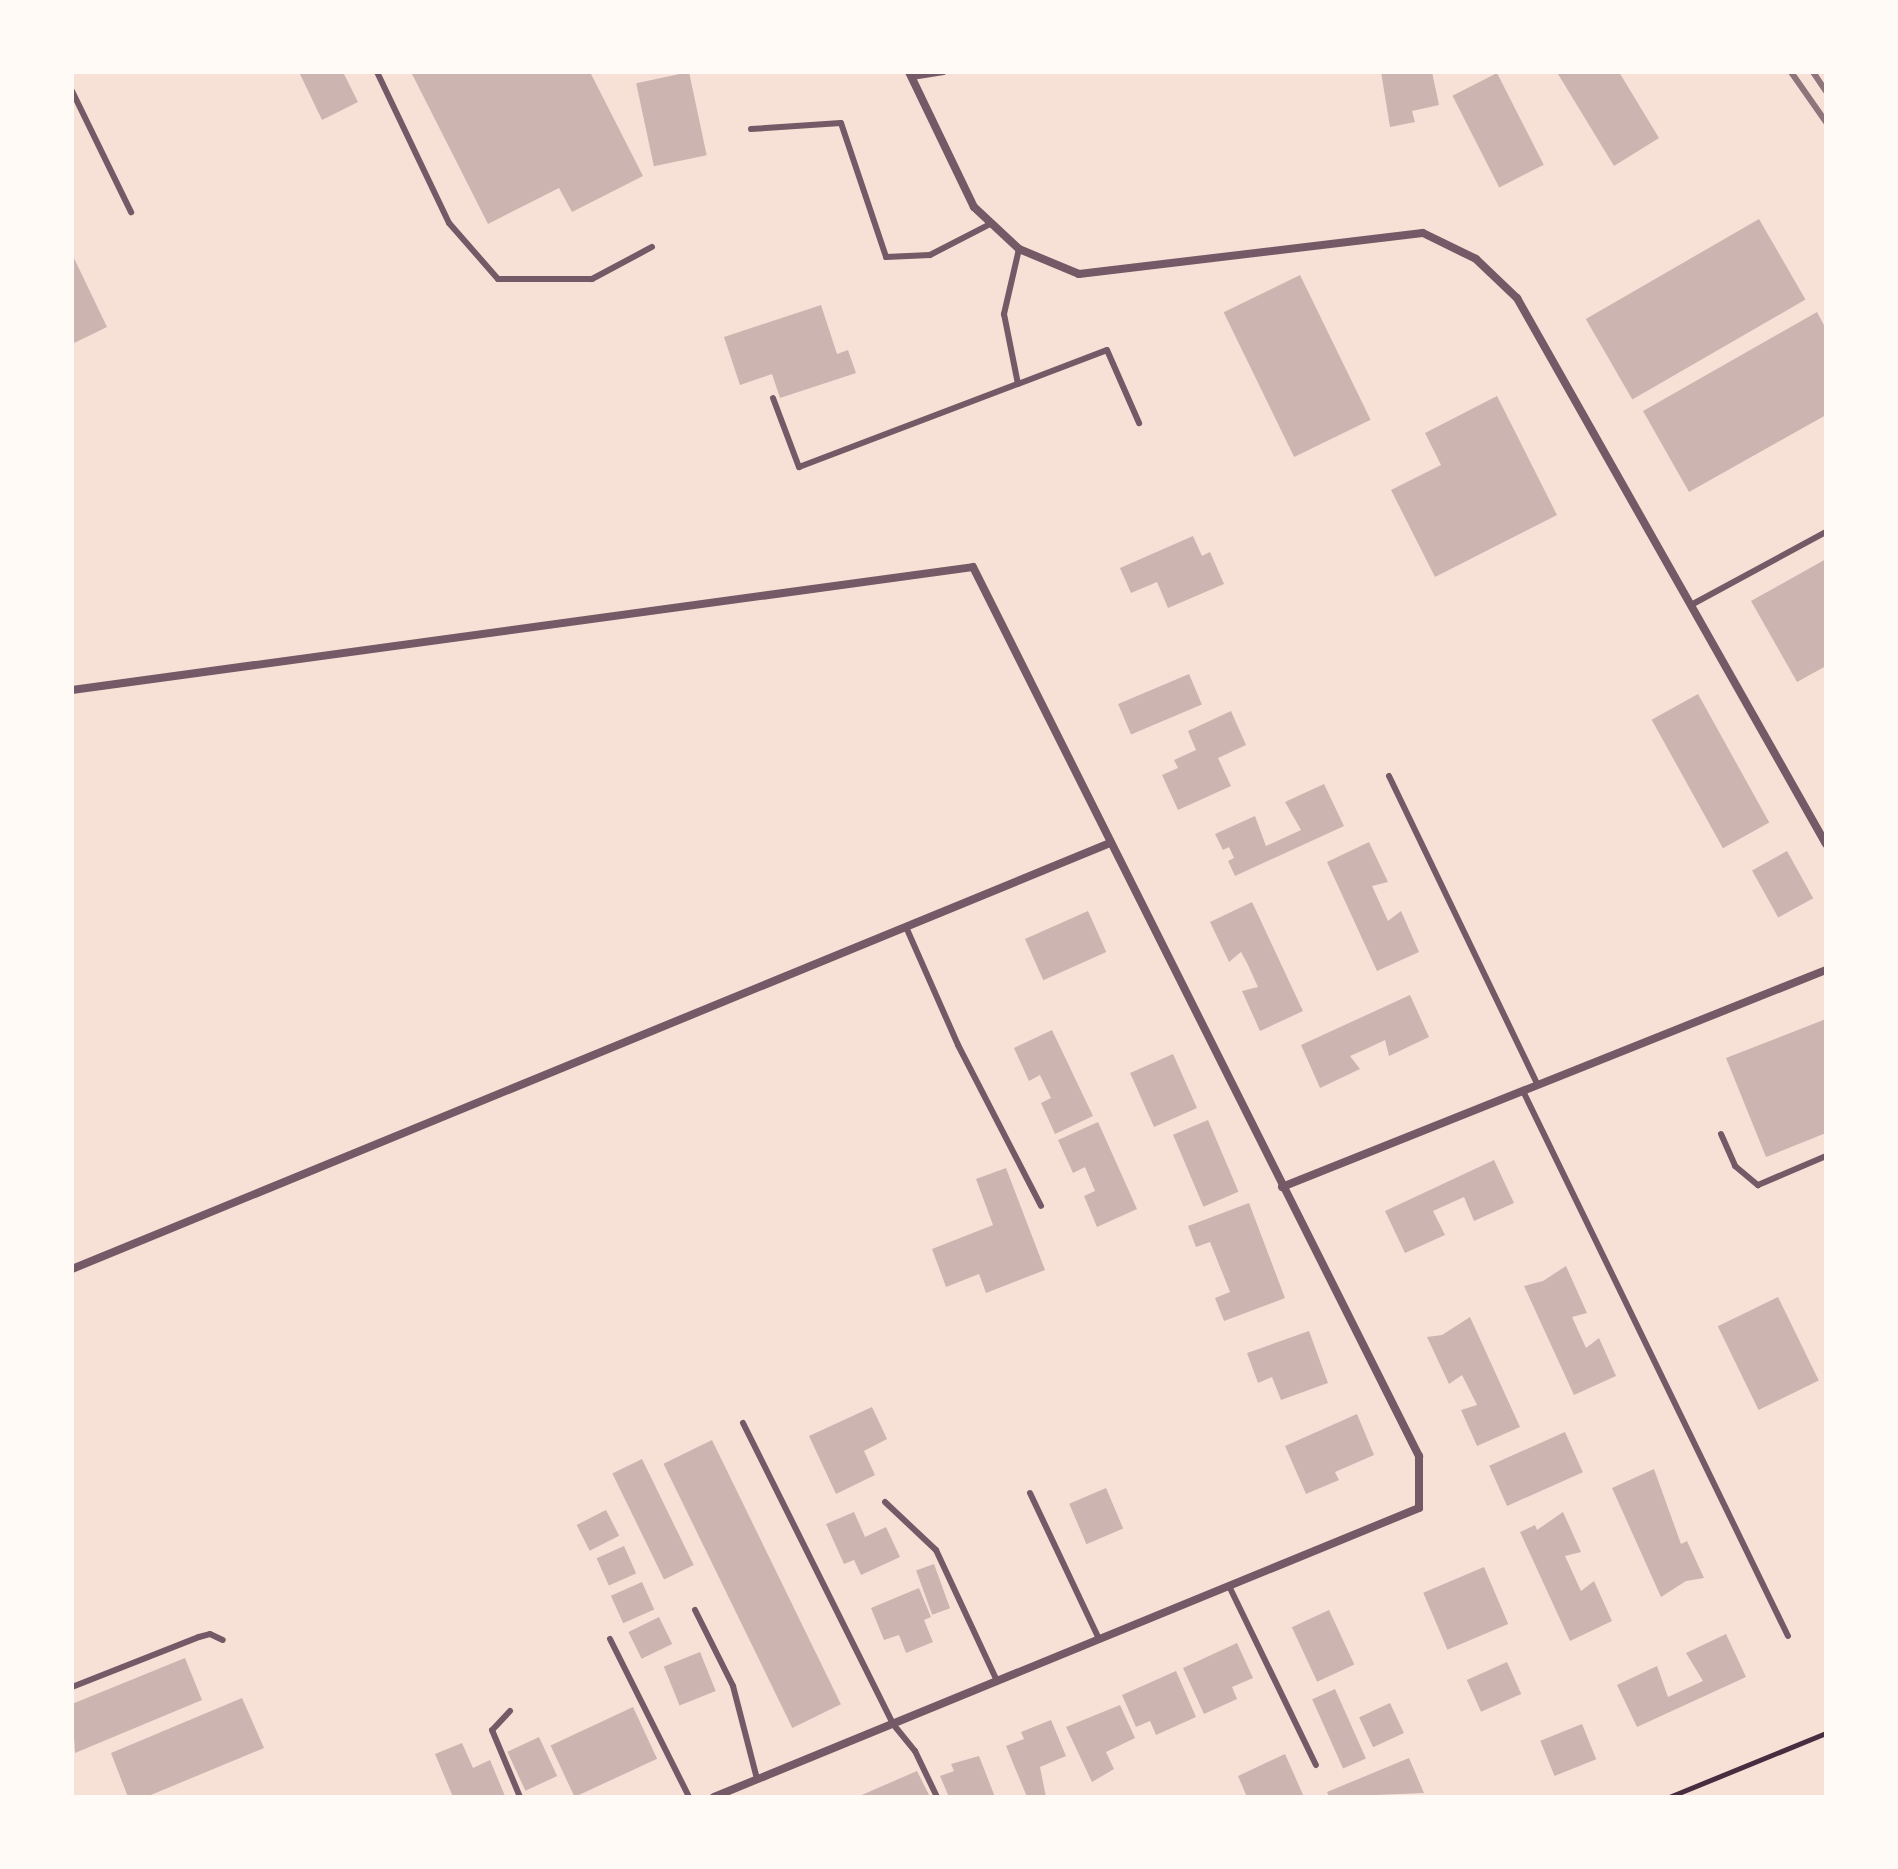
<!DOCTYPE html>
<html>
<head>
<meta charset="utf-8">
<style>
	body { margin:0 }
	#map { position:relative; width:1898px; height:1869px; overflow:hidden; background:#f7e1d7; font-family:Rubik,sans-serif }
	div>[style] { position:absolute }
	[style*='--x'] { left:calc(var(--x)*1px); top:calc(var(--y)*1px); width:calc(var(--w)*1px); rotate:calc(var(--a)*1deg) }
	.building>* { inset:0; background:#ccb4b1; transform-origin:0 0 }
	.path>* { height:5px; margin:-2.5px; padding:0 2.5px; transform-origin:2.5px; border-radius:2.5px; background:#4a2c40 }
	.service>* { height:6px; margin:-3px; padding:0 3px; transform-origin:3px; border-radius:3px; background:#755966 }
	.minor>* { height:8px; margin:-4px; padding:0 4px; transform-origin:4px; border-radius:4px; background:#755966 }
	.rail>* { height:6px; margin:-3px; padding:0 3px; transform-origin:3px; border-radius:3px; background:#8f747c }
	span { translate:-50% -50%; white-space:nowrap; text-align:center; line-height:1.15; -webkit-text-stroke:8px #fffaf5; paint-order:stroke }
	.frame { position:absolute; inset:0; border:74px solid #fffaf5; pointer-events:none }
</style>
</head>
<body>
<div id="map">
	<div class="building">
		<div style="clip-path:polygon(299px 72px,343px 72px,358px 102px,322px 120px)"></div>
		<div style="clip-path:polygon(411px 72px,590px 72px,643px 176px,572px 212px,559px 188px,488px 224px)"></div>
		<div style="left:689px;top:72px;width:85px;height:54px;rotate:78deg"></div>
		<div style="clip-path:polygon(1381px 72px,1432px 72px,1439px 105px,1412px 111px,1415px 122px,1390px 127px)"></div>
		<div style="clip-path:polygon(1562px 72px,1619px 72px,1659px 138px,1614px 166px,1558px 74px)"></div>
		<div style="left:1497px;top:73px;width:103px;height:50px;rotate:63deg"></div>
		<div style="left:1759px;top:219px;width:93px;height:200px;rotate:60deg"></div>
		<div style="clip-path:polygon(72px 254px,107px 327px,72px 344px)"></div>
		<div style="left:1300px;top:275px;width:161px;height:85px;rotate:64deg"></div>
		<div style="clip-path:polygon(821px 305px,837px 354px,848px 350px,856px 373px,780px 398px,772px 374px,740px 385px,724px 337px)"></div>
		<div style="clip-path:polygon(1817px 312px,1826px 329px,1826px 415px,1689px 492px,1643px 411px)"></div>
		<div style="clip-path:polygon(1497px 396px,1557px 515px,1435px 577px,1391px 490px,1441px 465px,1425px 433px)"></div>
		<div style="clip-path:polygon(1193px 536px,1202px 556px,1210px 552px,1224px 584px,1168px 608px,1157px 582px,1131px 593px,1120px 568px)"></div>
		<div style="clip-path:polygon(1826px 559px,1826px 666px,1797px 682px,1751px 601px)"></div>
		<div style="left:1189px;top:674px;width:33px;height:77px;rotate:67deg"></div>
		<div style="left:1698px;top:694px;width:147px;height:53px;rotate:61deg"></div>
		<div style="clip-path:polygon(1231px 711px,1246px 745px,1218px 758px,1231px 786px,1178px 810px,1162px 775px,1178px 768px,1174px 760px,1196px 750px,1188px 731px)"></div>
		<div style="clip-path:polygon(1324px 784px,1344px 826px,1235px 876px,1228px 861px,1234px 858px,1229px 847px,1223px 850px,1215px 834px,1255px 816px,1266px 846px,1301px 830px,1285px 802px)"></div>
		<div style="clip-path:polygon(1369px 842px,1388px 882px,1372px 886px,1388px 921px,1401px 911px,1419px 952px,1377px 971px,1327px 862px)"></div>
		<div style="left:1787px;top:851px;width:54px;height:40px;rotate:61deg"></div>
		<div style="clip-path:polygon(1252px 902px,1303px 1011px,1260px 1031px,1242px 991px,1258px 987px,1247px 963px,1241px 952px,1229px 962px,1210px 922px)"></div>
		<div style="left:1088px;top:911px;width:45px;height:69px;rotate:66deg"></div>
		<div style="clip-path:polygon(1410px 995px,1429px 1037px,1389px 1056px,1385px 1040px,1366px 1049px,1350px 1056px,1360px 1069px,1320px 1088px,1301px 1045px)"></div>
		<div style="clip-path:polygon(1826px 1019px,1826px 1133px,1766px 1157px,1726px 1058px)"></div>
		<div style="clip-path:polygon(1052px 1030px,1093px 1116px,1055px 1134px,1041px 1103px,1051px 1098px,1040px 1075px,1029px 1081px,1014px 1048px)"></div>
		<div style="left:1173px;top:1054px;width:59px;height:47px;rotate:66deg"></div>
		<div style="left:1208px;top:1120px;width:78px;height:38px;rotate:67deg"></div>
		<div style="clip-path:polygon(1098px 1122px,1137px 1209px,1097px 1227px,1084px 1196px,1095px 1191px,1085px 1167px,1073px 1173px,1058px 1140px)"></div>
		<div style="clip-path:polygon(1494px 1160px,1514px 1203px,1474px 1221px,1464px 1197px,1433px 1211px,1445px 1235px,1405px 1253px,1385px 1211px)"></div>
		<div style="clip-path:polygon(1006px 1168px,1045px 1270px,986px 1293px,979px 1274px,946px 1287px,932px 1249px,993px 1225px,976px 1179px)"></div>
		<div style="clip-path:polygon(1249px 1203px,1285px 1298px,1224px 1321px,1215px 1298px,1230px 1292px,1210px 1242px,1196px 1247px,1188px 1226px)"></div>
		<div style="clip-path:polygon(1566px 1266px,1587px 1313px,1572px 1317px,1586px 1348px,1599px 1338px,1616px 1376px,1574px 1395px,1524px 1286px,1543px 1281px)"></div>
		<div style="left:1778px;top:1297px;width:93px;height:67px;rotate:64deg"></div>
		<div style="clip-path:polygon(1470px 1317px,1520px 1427px,1477px 1446px,1461px 1410px,1477px 1405px,1462px 1375px,1449px 1384px,1427px 1337px,1442px 1335px)"></div>
		<div style="clip-path:polygon(1309px 1331px,1328px 1383px,1281px 1400px,1272px 1377px,1258px 1383px,1247px 1353px)"></div>
		<div style="clip-path:polygon(872px 1407px,887px 1439px,864px 1451px,875px 1475px,836px 1494px,809px 1436px)"></div>
		<div style="clip-path:polygon(1357px 1414px,1374px 1455px,1335px 1472px,1339px 1480px,1306px 1494px,1285px 1446px)"></div>
		<div style="left:1565px;top:1432px;width:44px;height:83px;rotate:66deg"></div>
		<div style="left:712px;top:1440px;width:294px;height:54px;rotate:64deg"></div>
		<div style="left:642px;top:1459px;width:118px;height:33px;rotate:64deg"></div>
		<div style="clip-path:polygon(1654px 1469px,1681px 1544px,1687px 1541px,1704px 1578px,1686px 1581px,1661px 1597px,1612px 1488px)"></div>
		<div style="left:1106px;top:1488px;width:44px;height:40px;rotate:67deg"></div>
		<div style="left:606px;top:1510px;width:29px;height:33px;rotate:63deg"></div>
		<div style="clip-path:polygon(854px 1512px,865px 1537px,886px 1527px,900px 1557px,861px 1575px,854px 1560px,844px 1564px,826px 1524px)"></div>
		<div style="clip-path:polygon(1563px 1512px,1581px 1552px,1565px 1556px,1581px 1591px,1594px 1581px,1612px 1621px,1570px 1641px,1520px 1532px,1535px 1525px,1537px 1530px)"></div>
		<div style="left:624px;top:1546px;width:30px;height:30px;rotate:66deg"></div>
		<div style="left:934px;top:1564px;width:47px;height:19px;rotate:70deg"></div>
		<div style="left:1484px;top:1567px;width:62px;height:66px;rotate:67deg"></div>
		<div style="left:642px;top:1582px;width:30px;height:34px;rotate:66deg"></div>
		<div style="clip-path:polygon(919px 1588px,931px 1617px,924px 1620px,933px 1642px,906px 1653px,899px 1635px,884px 1640px,871px 1608px)"></div>
		<div style="left:1329px;top:1610px;width:60px;height:41px;rotate:65deg"></div>
		<div style="left:659px;top:1617px;width:30px;height:34px;rotate:64deg"></div>
		<div style="clip-path:polygon(1726px 1634px,1746px 1677px,1637px 1727px,1617px 1685px,1657px 1666px,1668px 1697px,1703px 1681px,1686px 1653px)"></div>
		<div style="clip-path:polygon(1237px 1643px,1253px 1678px,1232px 1687px,1237px 1699px,1204px 1714px,1183px 1668px)"></div>
		<div style="left:700px;top:1652px;width:42px;height:39px;rotate:68deg"></div>
		<div style="clip-path:polygon(185px 1658px,202px 1700px,75px 1753px,72px 1704px)"></div>
		<div style="left:1507px;top:1662px;width:35px;height:44px;rotate:66deg"></div>
		<div style="clip-path:polygon(1176px 1671px,1196px 1717px,1156px 1735px,1150px 1721px,1136px 1727px,1122px 1695px)"></div>
		<div style="left:1335px;top:1689px;width:76px;height:25px;rotate:66deg"></div>
		<div style="clip-path:polygon(242px 1698px,264px 1748px,146px 1797px,128px 1797px,111px 1753px)"></div>
		<div style="left:1390px;top:1703px;width:33px;height:34px;rotate:65deg"></div>
		<div style="clip-path:polygon(1120px 1705px,1135px 1738px,1106px 1752px,1114px 1769px,1092px 1782px,1066px 1727px)"></div>
		<div style="left:633px;top:1707px;width:57px;height:91px;rotate:65deg"></div>
		<div style="clip-path:polygon(1051px 1720px,1066px 1756px,1040px 1767px,1046px 1797px,1027px 1797px,1006px 1746px,1024px 1739px,1021px 1732px)"></div>
		<div style="left:1582px;top:1724px;width:38px;height:45px;rotate:68deg"></div>
		<div style="left:539px;top:1737px;width:43px;height:35px;rotate:65deg"></div>
		<div style="clip-path:polygon(462px 1743px,473px 1768px,490px 1760px,505px 1796px,453px 1797px,435px 1754px)"></div>
		<div style="clip-path:polygon(1285px 1754px,1304px 1797px,1247px 1797px,1238px 1776px)"></div>
		<div style="clip-path:polygon(979px 1756px,995px 1797px,949px 1797px,940px 1776px,954px 1771px,951px 1764px)"></div>
		<div style="clip-path:polygon(1409px 1758px,1424px 1793px,1329px 1797px,1327px 1792px)"></div>
		<div style="clip-path:polygon(917px 1771px,930px 1797px,857px 1797px)"></div>
	</div>
	<div class="path">
		<div style="--x:1669;--y:1797;--w:170;--a:-22.2"></div>
	</div>
	<div class="service">
		<div style="--x:377;--y:72;--w:167;--a:64.5"></div>
		<div style="--x:449;--y:223;--w:74;--a:48.8"></div>
		<div style="--x:498;--y:279;--w:94;--a:0"></div>
		<div style="--x:592;--y:279;--w:68;--a:-28.1"></div>
		<div style="--x:912;--y:77;--w:32;--a:-9"></div>
		<div style="--x:72;--y:91;--w:135;--a:64"></div>
		<div style="--x:751;--y:129;--w:90;--a:-3.8"></div>
		<div style="--x:841;--y:123;--w:141;--a:71.4"></div>
		<div style="--x:886;--y:257;--w:44;--a:-2.6"></div>
		<div style="--x:930;--y:255;--w:68;--a:-27.3"></div>
		<div style="--x:1019;--y:249;--w:67;--a:103"></div>
		<div style="--x:1004;--y:314;--w:71;--a:78.7"></div>
		<div style="--x:1018;--y:384;--w:95;--a:-20.9"></div>
		<div style="--x:1107;--y:350;--w:80;--a:66.3"></div>
		<div style="--x:773;--y:398;--w:74;--a:69.4"></div>
		<div style="--x:799;--y:467;--w:234;--a:-20.8"></div>
		<div style="--x:1691;--y:605;--w:153;--a:-28.4"></div>
		<div style="--x:1389;--y:776;--w:343;--a:64.3"></div>
		<div style="--x:906;--y:927;--w:129;--a:66.2"></div>
		<div style="--x:958;--y:1045;--w:181;--a:62.7"></div>
		<div style="--x:1523;--y:1091;--w:606;--a:64.07"></div>
		<div style="--x:1721;--y:1134;--w:35;--a:66"></div>
		<div style="--x:1735;--y:1166;--w:30;--a:40"></div>
		<div style="--x:1758;--y:1185;--w:74;--a:-23.1"></div>
		<div style="--x:743;--y:1423;--w:336;--a:63.5"></div>
		<div style="--x:893;--y:1724;--w:35;--a:51"></div>
		<div style="--x:915;--y:1751;--w:51;--a:64.4"></div>
		<div style="--x:1030;--y:1493;--w:161;--a:64.7"></div>
		<div style="--x:885;--y:1502;--w:70;--a:43.3"></div>
		<div style="--x:936;--y:1550;--w:145;--a:65"></div>
		<div style="--x:1229;--y:1586;--w:199;--a:64.1"></div>
		<div style="--x:695;--y:1610;--w:85;--a:63.4"></div>
		<div style="--x:733;--y:1686;--w:96;--a:75.5"></div>
		<div style="--x:610;--y:1639;--w:177;--a:63.4"></div>
		<div style="--x:72;--y:1687;--w:136;--a:-21.5"></div>
		<div style="--x:199;--y:1637;--w:11;--a:-15"></div>
		<div style="--x:210;--y:1634;--w:14;--a:25"></div>
		<div style="--x:510;--y:1711;--w:26;--a:133"></div>
		<div style="--x:492;--y:1730;--w:73;--a:67.3"></div>
	</div>
	<div class="minor">
		<div style="--x:909;--y:72;--w:150;--a:64.3"></div>
		<div style="--x:974;--y:207;--w:62;--a:43"></div>
		<div style="--x:1019;--y:249;--w:65;--a:22.6"></div>
		<div style="--x:1079;--y:274;--w:346;--a:-6.8"></div>
		<div style="--x:1423;--y:233;--w:59;--a:26.1"></div>
		<div style="--x:1476;--y:259;--w:57;--a:43.6"></div>
		<div style="--x:1517;--y:298;--w:627;--a:60.49"></div>
		<div style="--x:72;--y:690;--w:909;--a:-7.77"></div>
		<div style="--x:973;--y:567;--w:995;--a:63.36"></div>
		<div style="--x:1419;--y:1456;--w:52;--a:90"></div>
		<div style="--x:1419;--y:1508;--w:762;--a:157.71"></div>
		<div style="--x:1282;--y:1187;--w:586;--a:-21.75"></div>
		<div style="--x:72;--y:1269;--w:1122;--a:-22.31"></div>
	</div>
	<div class="rail">
		<div style="--x:1791;--y:72;--w:61;--a:55"></div>
		<div style="--x:1813;--y:72;--w:23;--a:56"></div>
	</div>
	<div class="frame"></div>
</div>
</body>
</html>
